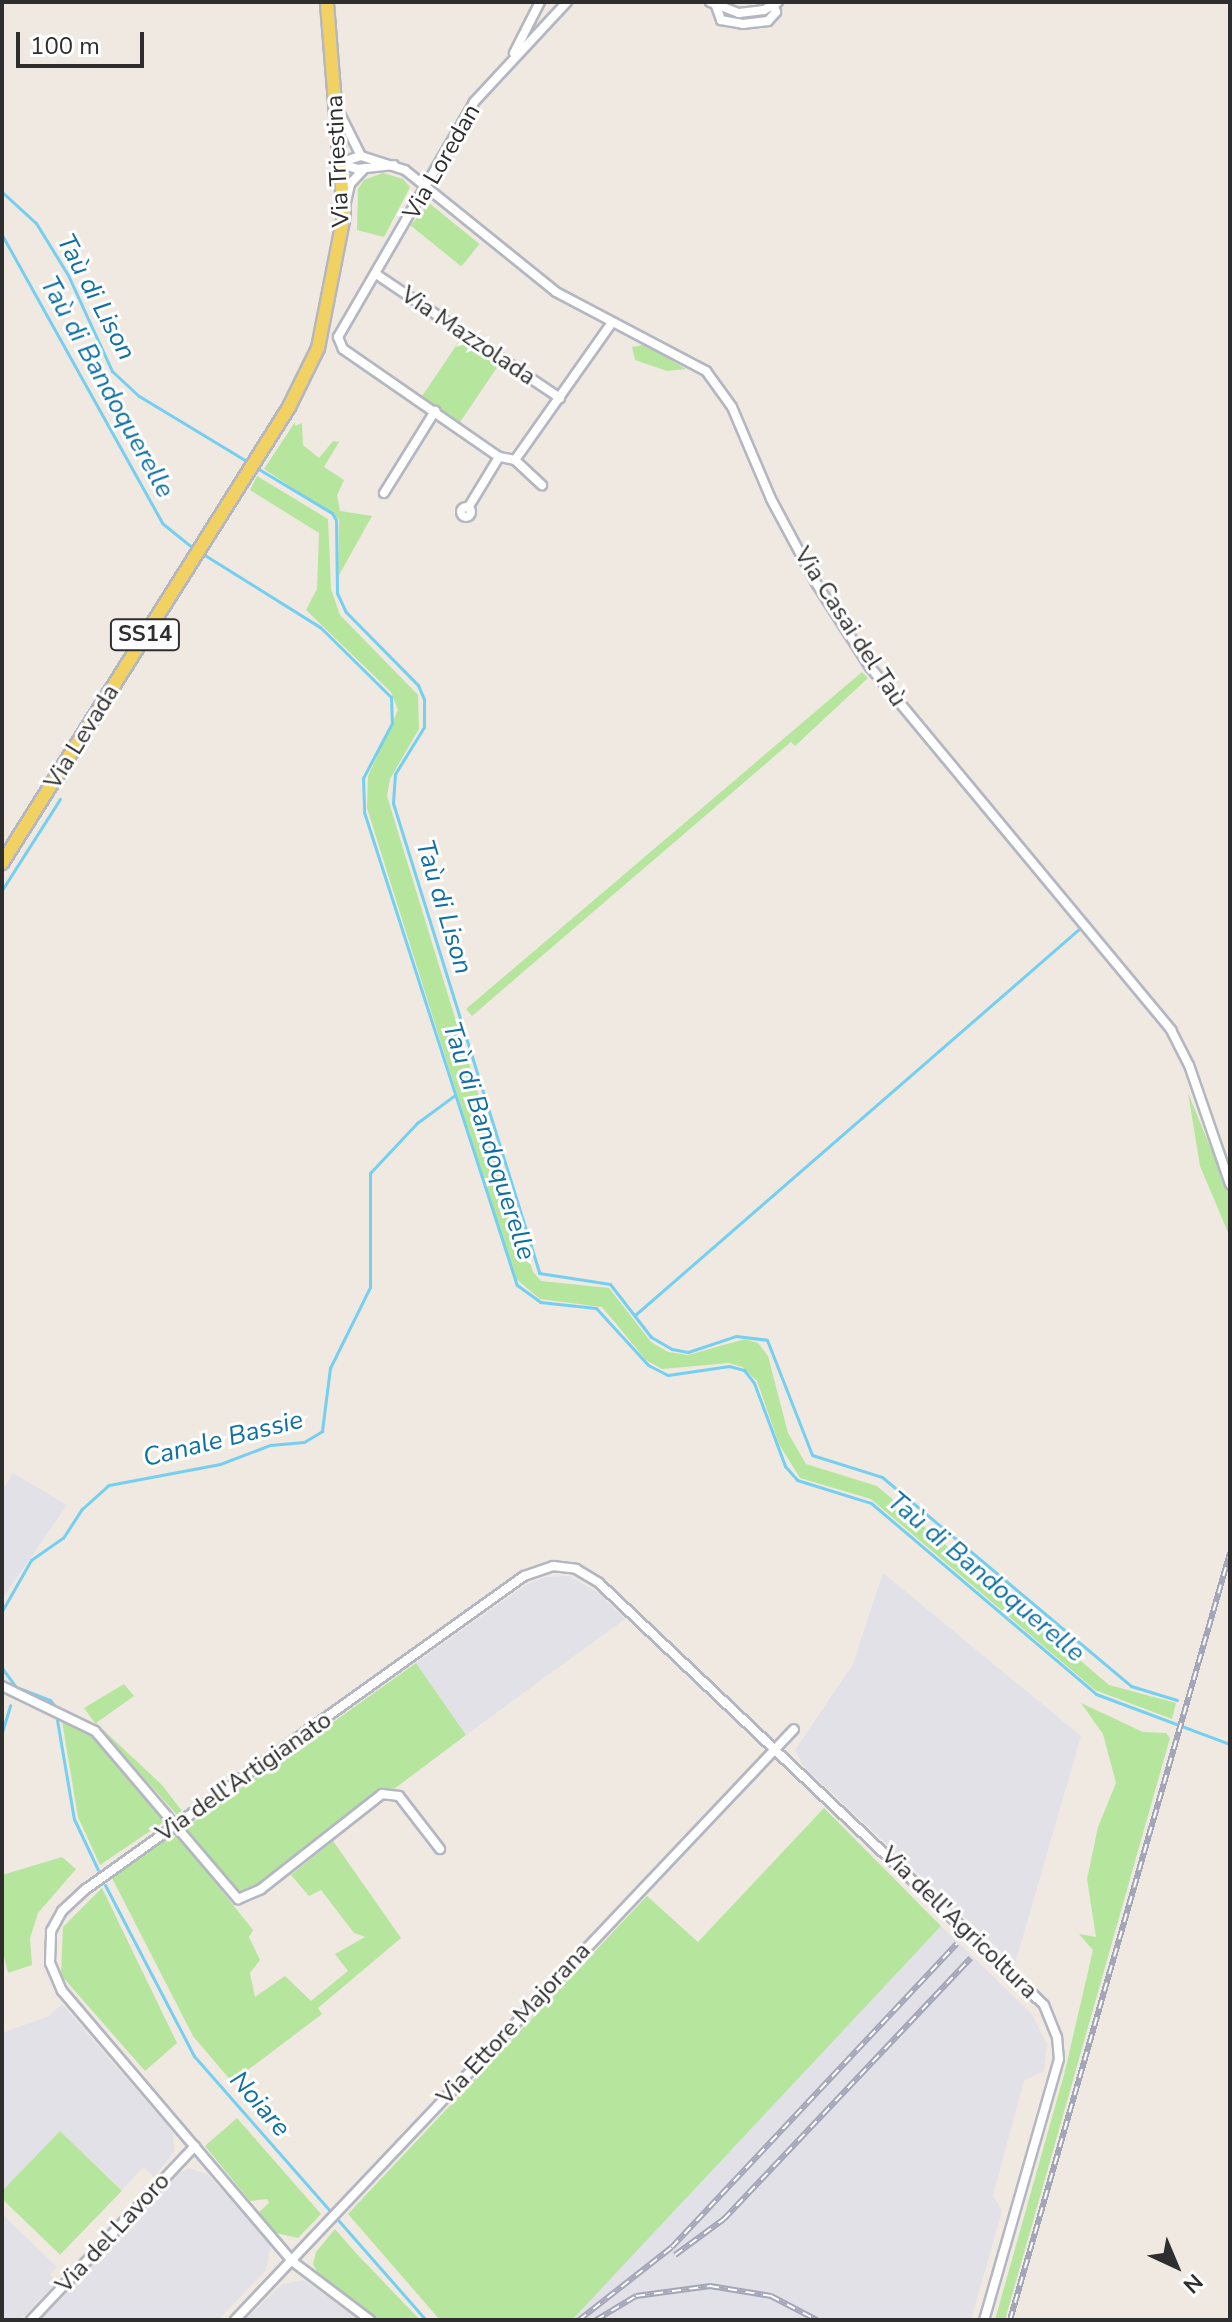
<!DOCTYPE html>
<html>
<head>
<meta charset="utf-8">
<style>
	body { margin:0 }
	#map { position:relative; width:1232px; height:2322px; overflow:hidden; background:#efe9e1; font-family:"Nunito Sans",sans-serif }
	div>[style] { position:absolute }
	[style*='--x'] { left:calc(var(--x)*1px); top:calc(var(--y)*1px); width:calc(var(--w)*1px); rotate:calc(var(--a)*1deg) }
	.industrial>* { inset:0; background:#e3e1e8 }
	.green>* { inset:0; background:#b6e59e; transform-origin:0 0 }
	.stream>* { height:3px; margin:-1.5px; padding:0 1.5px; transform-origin:1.5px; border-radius:1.5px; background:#75cff0 }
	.roads { filter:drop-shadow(2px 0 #b4b7c1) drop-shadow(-2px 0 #b4b7c1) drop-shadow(0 2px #b4b7c1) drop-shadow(0 -2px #b4b7c1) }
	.street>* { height:8px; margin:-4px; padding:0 4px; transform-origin:4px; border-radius:4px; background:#fff }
	.street>.ring { margin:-4px; padding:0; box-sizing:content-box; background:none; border:8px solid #fff; border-radius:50% }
	.primary>* { height:12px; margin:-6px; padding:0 6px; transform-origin:6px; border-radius:6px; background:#f2d163 }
	.rail>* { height:6px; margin-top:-3px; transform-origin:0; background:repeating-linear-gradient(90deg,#fff 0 9px,#a3a6b8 0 18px); box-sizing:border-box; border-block:2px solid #a3a6b8 }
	span { translate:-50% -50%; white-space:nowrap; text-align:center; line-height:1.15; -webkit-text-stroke:6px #fff; paint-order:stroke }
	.shield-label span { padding:2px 6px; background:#fff; border:2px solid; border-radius:6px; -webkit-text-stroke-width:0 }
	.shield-label { font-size:22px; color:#2e2e2e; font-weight:700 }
	.street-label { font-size:24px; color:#2e2e2e }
	.water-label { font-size:26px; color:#0d6fa3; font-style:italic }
	.frame { position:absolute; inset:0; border:4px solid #2e2e2e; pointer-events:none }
	.north { position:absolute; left:1136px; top:2226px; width:80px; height:80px; -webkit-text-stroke:6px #fff; paint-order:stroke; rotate:136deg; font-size:22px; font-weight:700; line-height:32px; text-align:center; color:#2e2e2e }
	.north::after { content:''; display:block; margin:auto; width:28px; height:36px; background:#2e2e2e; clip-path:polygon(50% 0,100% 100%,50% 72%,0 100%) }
	.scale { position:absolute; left:16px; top:32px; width:128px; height:36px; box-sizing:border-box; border:4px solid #2e2e2e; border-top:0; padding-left:10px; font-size:24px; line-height:28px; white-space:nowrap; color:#2e2e2e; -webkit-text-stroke:6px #fff; paint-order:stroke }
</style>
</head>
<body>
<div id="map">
	<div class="industrial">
		<div style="clip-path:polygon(13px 1473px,67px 1505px,2px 1599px,2px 1491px)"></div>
		<div style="clip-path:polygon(883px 1573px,1081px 1736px,1015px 1964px,803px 1766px,795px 1750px,853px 1664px)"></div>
		<div style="clip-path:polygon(569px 1576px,599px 1593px,625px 1619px,466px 1735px,416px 1663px,526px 1585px,545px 1577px)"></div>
		<div style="clip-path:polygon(941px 1926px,1031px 2013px,1047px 2044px,1044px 2071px,1024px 2081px,993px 2195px,1002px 2211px,971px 2320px,571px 2320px)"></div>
		<div style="clip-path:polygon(62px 2004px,173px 2132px,174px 2152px,154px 2177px,143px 2167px,122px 2190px,60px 2131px,2px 2194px,2px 2033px,49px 2016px)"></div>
		<div style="clip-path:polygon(189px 2168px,207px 2174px,271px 2244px,266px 2270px,218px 2320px,38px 2320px,172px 2177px)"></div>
		<div style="clip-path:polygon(2px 2214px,57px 2267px,50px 2274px,57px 2282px,20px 2320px,2px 2320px)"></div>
		<div style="clip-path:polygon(304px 2280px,359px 2320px,245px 2320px,282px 2284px)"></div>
	</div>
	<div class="green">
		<div style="clip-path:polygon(383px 173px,403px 179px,410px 187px,384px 237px,357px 230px,358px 189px,364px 180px)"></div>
		<div style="left:429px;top:203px;width:65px;height:29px;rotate:39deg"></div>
		<div style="left:460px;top:340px;width:46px;height:68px;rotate:34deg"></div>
		<div style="clip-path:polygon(642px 345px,657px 352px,686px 369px,667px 371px,635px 360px,632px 347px)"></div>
		<div style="clip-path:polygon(295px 422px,295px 426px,302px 423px,303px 445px,319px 458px,333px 441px,339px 442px,324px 467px,344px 480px,337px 495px,340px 511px,372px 516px,338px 577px,339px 519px,264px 469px)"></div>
		<div style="clip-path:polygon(257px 476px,328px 519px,331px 589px,340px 615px,418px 695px,419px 729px,390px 779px,387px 796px,533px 1272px,541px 1281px,609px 1288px,651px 1342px,668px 1352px,688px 1355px,745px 1339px,758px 1343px,768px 1356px,788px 1433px,806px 1464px,877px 1486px,1109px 1685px,1176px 1703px,1172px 1719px,1095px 1690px,871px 1499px,800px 1478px,779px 1444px,757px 1381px,742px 1367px,729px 1363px,662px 1369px,646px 1360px,602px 1307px,540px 1299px,515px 1278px,367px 808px,368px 776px,398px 710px,391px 692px,306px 610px,317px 589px,319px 533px,250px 490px)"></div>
		<div style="clip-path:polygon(862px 672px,868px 678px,795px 746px,791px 742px,472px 1016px,466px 1009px)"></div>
		<div style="clip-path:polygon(1188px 1093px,1230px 1195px,1230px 1237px,1200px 1166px)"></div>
		<div style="clip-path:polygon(416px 1663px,466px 1735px,394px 1789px,383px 1790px,248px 1895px,239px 1896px,182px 1830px)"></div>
		<div style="clip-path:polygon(124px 1684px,134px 1696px,96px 1723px,162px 1785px,182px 1811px,177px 1815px,95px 1723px,84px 1708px)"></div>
		<div style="clip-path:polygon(1081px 1703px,1143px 1732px,1166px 1733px,1170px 1738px,1005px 2320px,995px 2320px,1065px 2071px,1093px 1950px,1079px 1934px,1096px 1937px,1087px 1879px,1098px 1827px,1116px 1783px,1103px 1734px)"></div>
		<div style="clip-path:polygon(62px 1721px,95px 1736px,165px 1821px,100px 1865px,78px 1817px)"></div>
		<div style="clip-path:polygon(824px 1808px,941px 1926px,572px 2320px,440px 2320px,348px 2214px,647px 1896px,698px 1942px)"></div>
		<div style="clip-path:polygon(176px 1833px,253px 1930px,249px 1937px,260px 1960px,250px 1973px,255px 1997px,285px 1976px,311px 2001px,348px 1971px,335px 1954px,365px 1937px,354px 1933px,321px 1890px,309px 1896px,291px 1875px,333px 1841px,401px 1938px,318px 2008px,322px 2014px,232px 2082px,193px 2036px,112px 1878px)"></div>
		<div style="clip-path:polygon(62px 1857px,76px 1869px,38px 1913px,30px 1938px,32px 1965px,8px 1973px,2px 1948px,2px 1875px)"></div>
		<div style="clip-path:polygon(102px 1888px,177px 2043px,145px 2071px,61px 1975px,63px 1927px)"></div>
		<div style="clip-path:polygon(237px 2118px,321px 2214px,298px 2238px,276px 2233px,258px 2213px,269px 2203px,267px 2199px,250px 2201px,205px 2146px)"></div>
		<div style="left:60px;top:2131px;width:86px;height:89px;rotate:44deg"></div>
		<div style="clip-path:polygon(335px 2229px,355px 2252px,420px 2320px,379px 2320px,320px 2277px,313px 2264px,316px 2252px)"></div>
	</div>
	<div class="stream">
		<div style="--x:2;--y:192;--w:46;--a:42.4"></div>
		<div style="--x:36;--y:223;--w:61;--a:58.4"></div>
		<div style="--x:68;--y:275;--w:106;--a:65.4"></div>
		<div style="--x:112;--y:371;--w:37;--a:43"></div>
		<div style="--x:139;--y:396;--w:127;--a:31.2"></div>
		<div style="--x:2;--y:235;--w:329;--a:60.9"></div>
		<div style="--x:162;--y:523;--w:38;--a:39"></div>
		<div style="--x:257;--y:468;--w:87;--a:31"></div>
		<div style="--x:332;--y:513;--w:8;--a:60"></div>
		<div style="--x:336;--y:520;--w:73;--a:89.2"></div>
		<div style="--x:337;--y:593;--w:21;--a:65"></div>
		<div style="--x:346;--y:612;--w:103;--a:45.4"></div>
		<div style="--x:418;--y:685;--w:15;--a:67"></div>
		<div style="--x:424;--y:699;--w:28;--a:90"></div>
		<div style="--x:424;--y:727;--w:55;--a:121.7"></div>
		<div style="--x:395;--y:774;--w:29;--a:94"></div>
		<div style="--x:393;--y:803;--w:492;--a:72.7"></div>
		<div style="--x:539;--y:1273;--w:72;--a:8.8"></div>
		<div style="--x:610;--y:1284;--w:67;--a:52.3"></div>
		<div style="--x:651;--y:1337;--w:24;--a:30"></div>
		<div style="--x:672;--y:1349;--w:16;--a:11"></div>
		<div style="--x:688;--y:1352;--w:51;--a:-18.4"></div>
		<div style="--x:736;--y:1336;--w:31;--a:7"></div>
		<div style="--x:767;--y:1340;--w:123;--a:68.6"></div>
		<div style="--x:812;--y:1455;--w:73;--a:17.4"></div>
		<div style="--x:882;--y:1477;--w:325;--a:40"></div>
		<div style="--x:1131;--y:1686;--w:48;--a:16.9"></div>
		<div style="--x:203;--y:554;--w:138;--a:32"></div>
		<div style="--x:320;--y:627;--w:100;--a:44.6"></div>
		<div style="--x:391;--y:697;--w:26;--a:88"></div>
		<div style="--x:392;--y:723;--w:62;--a:117.8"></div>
		<div style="--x:363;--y:778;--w:34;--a:88"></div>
		<div style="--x:364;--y:812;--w:497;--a:72.1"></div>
		<div style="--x:517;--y:1285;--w:29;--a:36"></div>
		<div style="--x:540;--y:1302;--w:56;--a:6.1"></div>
		<div style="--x:596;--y:1308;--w:77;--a:47.6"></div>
		<div style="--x:648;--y:1365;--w:22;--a:27"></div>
		<div style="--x:668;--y:1375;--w:62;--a:-8.4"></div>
		<div style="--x:729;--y:1366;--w:16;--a:15"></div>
		<div style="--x:744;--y:1370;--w:16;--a:52"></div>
		<div style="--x:754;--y:1383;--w:89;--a:69.5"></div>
		<div style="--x:785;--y:1466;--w:18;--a:49"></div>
		<div style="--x:797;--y:1480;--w:77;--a:17.3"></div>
		<div style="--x:871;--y:1503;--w:295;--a:40.3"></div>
		<div style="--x:1096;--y:1694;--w:143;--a:20.5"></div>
		<div style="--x:2;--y:890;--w:108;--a:-57.5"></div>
		<div style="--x:635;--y:1315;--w:588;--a:-41"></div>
		<div style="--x:2;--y:1611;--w:59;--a:-60.4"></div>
		<div style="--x:31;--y:1560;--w:39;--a:-35"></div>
		<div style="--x:63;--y:1538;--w:35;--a:-57"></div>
		<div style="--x:82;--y:1509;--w:36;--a:-42"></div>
		<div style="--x:109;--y:1485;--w:113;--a:-10.7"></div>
		<div style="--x:220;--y:1464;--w:53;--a:-20.8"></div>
		<div style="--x:270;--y:1445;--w:34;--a:-5"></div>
		<div style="--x:304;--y:1442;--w:21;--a:-31"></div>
		<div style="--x:322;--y:1431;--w:64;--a:-82.8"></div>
		<div style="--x:330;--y:1368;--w:90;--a:-63.7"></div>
		<div style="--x:370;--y:1287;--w:114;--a:-90"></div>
		<div style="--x:370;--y:1173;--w:69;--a:-46.8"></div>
		<div style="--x:417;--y:1123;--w:47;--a:-36.4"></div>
		<div style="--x:2;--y:1668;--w:24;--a:54"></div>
		<div style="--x:16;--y:1687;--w:36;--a:21"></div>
		<div style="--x:50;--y:1700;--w:10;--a:53"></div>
		<div style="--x:57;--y:1720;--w:100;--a:80.3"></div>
		<div style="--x:74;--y:1819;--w:56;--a:64.8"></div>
		<div style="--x:2;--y:1732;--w:28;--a:-73"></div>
		<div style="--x:105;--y:1885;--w:193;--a:62.5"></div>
		<div style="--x:194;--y:2056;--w:351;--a:48.7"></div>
	</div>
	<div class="roads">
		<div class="street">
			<div style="--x:710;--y:2;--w:31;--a:21"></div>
			<div style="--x:739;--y:13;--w:25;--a:-7"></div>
			<div style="--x:764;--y:10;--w:16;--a:-30"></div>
			<div style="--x:716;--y:6;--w:15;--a:70"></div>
			<div style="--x:721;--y:20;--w:22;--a:10"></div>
			<div style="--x:743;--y:24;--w:25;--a:-7"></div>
			<div style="--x:768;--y:21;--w:12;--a:-48"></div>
			<div style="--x:776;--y:12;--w:6;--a:-108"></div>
			<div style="--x:514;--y:53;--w:57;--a:-63"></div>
			<div style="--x:340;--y:114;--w:47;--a:63.4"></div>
			<div style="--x:339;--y:163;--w:23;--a:-18"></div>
			<div style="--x:361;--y:156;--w:46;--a:17.7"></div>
			<div style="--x:405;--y:170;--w:194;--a:38.9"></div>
			<div style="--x:556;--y:292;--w:170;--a:27.8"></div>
			<div style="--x:706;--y:371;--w:44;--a:54.2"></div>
			<div style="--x:732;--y:407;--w:100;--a:67"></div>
			<div style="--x:771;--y:499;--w:95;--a:61.8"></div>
			<div style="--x:816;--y:583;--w:100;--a:57.3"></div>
			<div style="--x:870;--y:667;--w:472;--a:50.3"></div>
			<div style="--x:1171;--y:1030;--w:39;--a:63"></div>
			<div style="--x:1189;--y:1065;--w:126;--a:71"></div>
			<div style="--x:339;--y:163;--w:19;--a:18"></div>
			<div style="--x:357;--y:169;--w:37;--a:-6"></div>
			<div style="--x:346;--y:202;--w:18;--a:-77"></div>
			<div style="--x:350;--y:184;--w:21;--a:-47"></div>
			<div style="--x:376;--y:274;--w:222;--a:34"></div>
			<div style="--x:515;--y:460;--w:16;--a:-169"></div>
			<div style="--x:499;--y:457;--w:190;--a:-145.3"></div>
			<div style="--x:343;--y:349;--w:13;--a:-113"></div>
			<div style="--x:338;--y:337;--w:272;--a:-59.9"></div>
			<div style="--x:474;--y:102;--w:137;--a:-47.1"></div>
			<div style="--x:515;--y:460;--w:166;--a:-54.8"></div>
			<div style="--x:515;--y:460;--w:37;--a:43"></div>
			<div style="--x:384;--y:493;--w:97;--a:-58.1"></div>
			<div class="ring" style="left:461px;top:507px;width:2px;height:2px"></div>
			<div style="--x:468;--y:508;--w:60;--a:-58.7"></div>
			<div style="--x:2;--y:1686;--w:103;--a:25.8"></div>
			<div style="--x:95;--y:1731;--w:221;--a:49.6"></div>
			<div style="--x:238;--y:1899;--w:25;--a:-23"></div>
			<div style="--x:261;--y:1889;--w:154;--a:-38.1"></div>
			<div style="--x:382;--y:1794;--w:17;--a:7"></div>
			<div style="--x:399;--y:1796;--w:67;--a:52.3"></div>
			<div style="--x:31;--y:2320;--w:239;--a:-46.7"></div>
			<div style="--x:235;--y:2320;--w:813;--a:-46.59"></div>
			<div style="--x:370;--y:2320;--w:98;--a:-142.9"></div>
			<div style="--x:292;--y:2261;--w:355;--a:-130.4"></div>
			<div style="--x:62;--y:1991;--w:30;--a:-113"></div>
			<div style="--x:50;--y:1963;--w:32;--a:-88"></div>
			<div style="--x:51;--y:1931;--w:23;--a:-61"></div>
			<div style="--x:62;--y:1911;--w:33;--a:-43"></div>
			<div style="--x:86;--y:1889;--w:538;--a:-35.55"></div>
			<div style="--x:524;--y:1576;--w:31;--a:-19"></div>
			<div style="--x:553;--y:1566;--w:23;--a:7"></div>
			<div style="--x:576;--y:1569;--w:27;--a:31"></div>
			<div style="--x:599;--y:1583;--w:613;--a:43.48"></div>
			<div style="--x:1044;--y:2005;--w:35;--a:68"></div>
			<div style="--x:1057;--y:2037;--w:22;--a:85"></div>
			<div style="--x:1059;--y:2059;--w:272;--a:106"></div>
		</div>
		<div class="primary">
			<div style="--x:2;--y:863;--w:539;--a:-57.81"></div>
			<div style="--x:289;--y:407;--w:66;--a:-63.8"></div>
			<div style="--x:318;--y:348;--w:136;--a:-78.9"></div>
			<div style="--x:344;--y:215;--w:214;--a:-94.6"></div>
		</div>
	</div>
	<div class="rail">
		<div style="--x:675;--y:2255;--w:61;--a:-36.3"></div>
		<div style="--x:724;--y:2219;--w:359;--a:-46.6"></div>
		<div style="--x:579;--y:2320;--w:118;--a:-38.1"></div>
		<div style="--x:672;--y:2247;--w:416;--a:-46.8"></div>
		<div style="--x:596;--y:2320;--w:47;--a:-31"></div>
		<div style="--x:636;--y:2296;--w:75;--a:-7.7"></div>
		<div style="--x:710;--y:2286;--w:62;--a:9.3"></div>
		<div style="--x:771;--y:2296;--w:52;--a:27.6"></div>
		<div style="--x:1010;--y:2320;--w:798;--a:-74"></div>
	</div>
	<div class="shield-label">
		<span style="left:145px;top:635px">SS14</span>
	</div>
	<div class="street-label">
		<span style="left:338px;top:161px;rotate:-93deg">Via Triestina</span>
		<span style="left:442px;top:162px;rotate:-60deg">Via Loredan</span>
		<span style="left:468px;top:336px;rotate:34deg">Via Mazzolada</span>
		<span style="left:850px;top:627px;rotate:57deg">Via Casai del Taù</span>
		<span style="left:82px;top:737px;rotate:-58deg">Via Levada</span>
		<span style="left:244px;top:1777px;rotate:-35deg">Via dell'Artigianato</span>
		<span style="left:959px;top:1923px;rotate:44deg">Via dell'Agricoltura</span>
		<span style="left:514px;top:2024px;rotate:-47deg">Via Ettore Majorana</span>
		<span style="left:113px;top:2233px;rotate:-47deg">Via del Lavoro</span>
	</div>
	<div class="water-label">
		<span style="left:96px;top:297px;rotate:62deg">Taù di Lison</span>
		<span style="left:107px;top:387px;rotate:61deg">Taù di Bandoquerelle</span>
		<span style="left:444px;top:907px;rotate:73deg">Taù di Lison</span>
		<span style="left:489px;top:1141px;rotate:72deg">Taù di Bandoquerelle</span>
		<span style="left:223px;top:1439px;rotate:-14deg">Canale Bassie</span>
		<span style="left:986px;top:1577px;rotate:40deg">Taù di Bandoquerelle</span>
		<span style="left:260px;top:2104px;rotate:49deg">Noiare</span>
	</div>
	<div class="frame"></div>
	<div class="north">N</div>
	<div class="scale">100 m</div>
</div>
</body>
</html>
